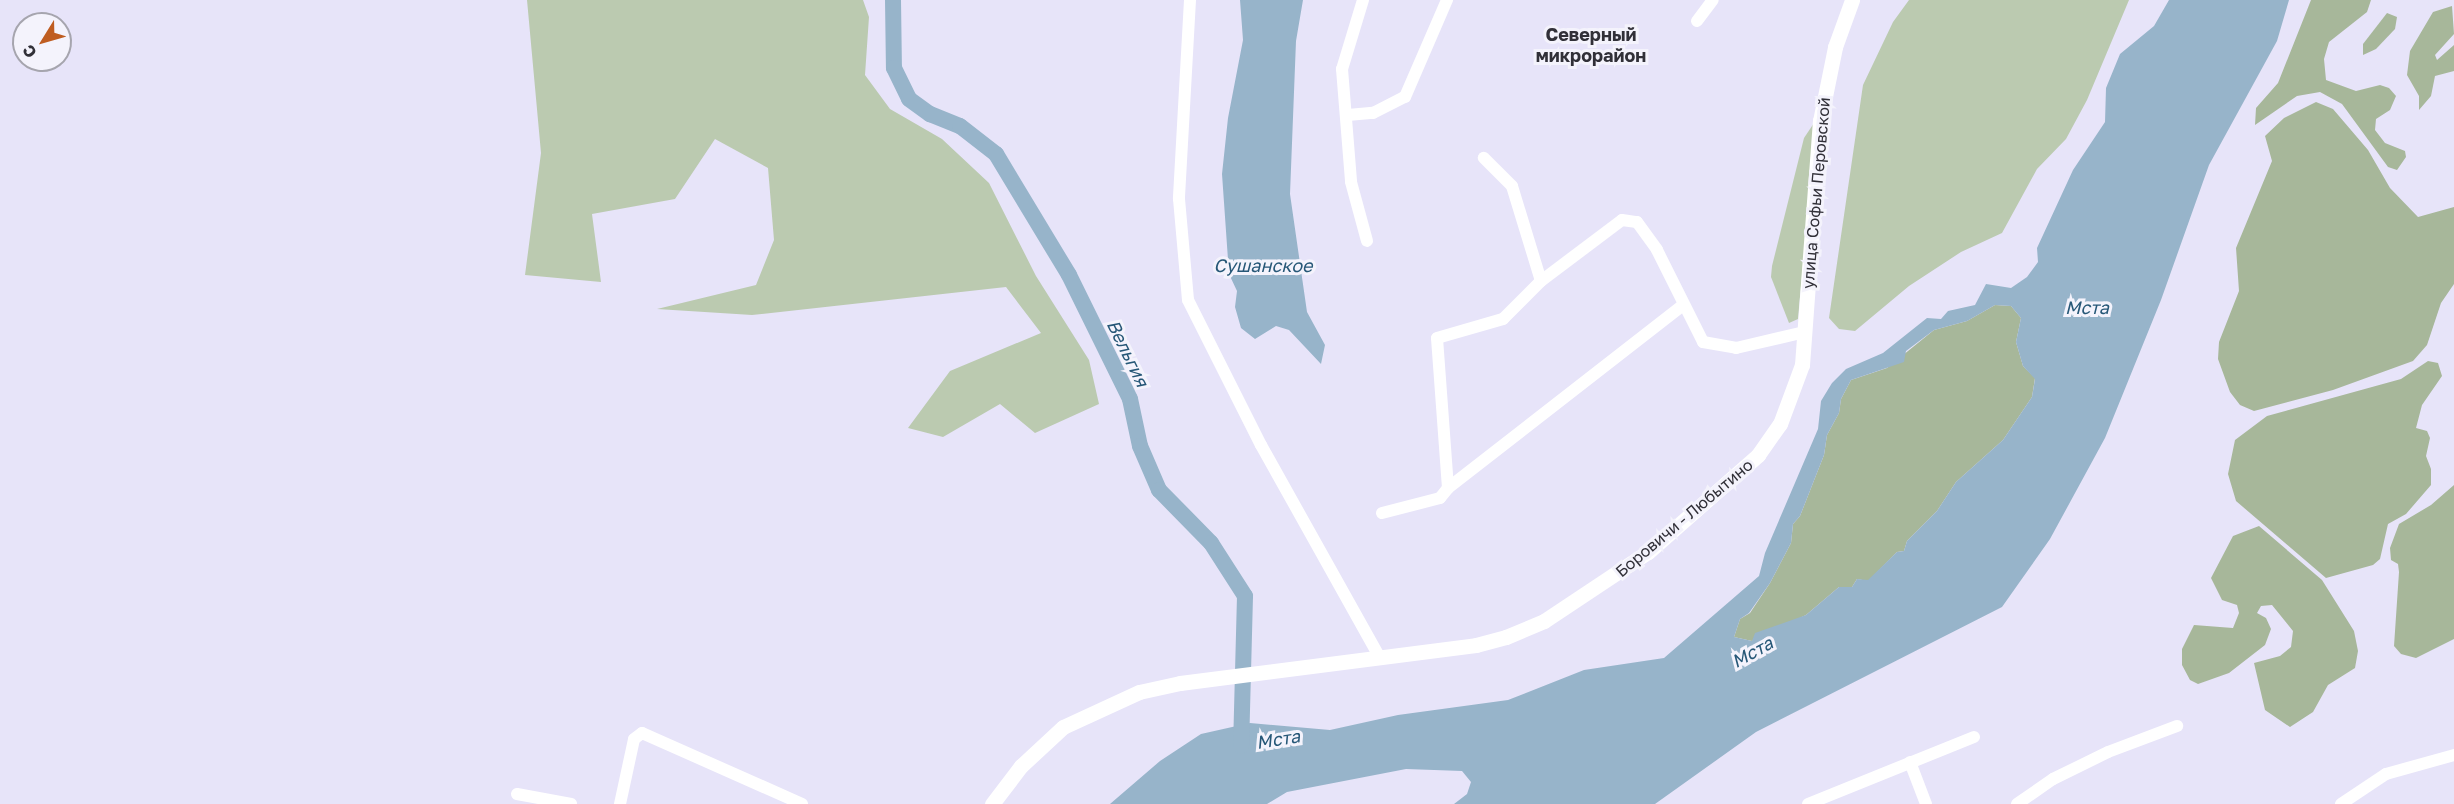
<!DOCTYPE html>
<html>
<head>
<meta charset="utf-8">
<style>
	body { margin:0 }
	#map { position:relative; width:2454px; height:804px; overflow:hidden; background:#e7e4f9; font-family:"Golos Text",sans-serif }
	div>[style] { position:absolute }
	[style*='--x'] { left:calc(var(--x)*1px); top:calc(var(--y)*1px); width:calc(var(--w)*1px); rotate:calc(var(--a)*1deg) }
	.green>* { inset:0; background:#bbcab0 }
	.forest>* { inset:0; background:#a7b79a }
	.water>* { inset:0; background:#97b4ca }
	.river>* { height:16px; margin:-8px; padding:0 8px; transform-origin:8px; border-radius:8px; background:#97b4ca }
	.minor>* { height:12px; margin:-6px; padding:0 6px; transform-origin:6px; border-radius:6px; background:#fff }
	.major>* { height:15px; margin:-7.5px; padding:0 7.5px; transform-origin:7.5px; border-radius:7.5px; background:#fff }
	span { translate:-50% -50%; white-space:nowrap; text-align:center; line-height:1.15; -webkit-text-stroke:6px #f4f3fc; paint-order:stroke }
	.street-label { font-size:16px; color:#313038 }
	.neighbourhood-label { font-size:18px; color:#313038; font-weight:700 }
	.water-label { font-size:18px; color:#265777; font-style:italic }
	.north { position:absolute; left:12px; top:12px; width:60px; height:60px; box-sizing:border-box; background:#f4f3fc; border:2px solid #a6a5ae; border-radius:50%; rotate:233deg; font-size:16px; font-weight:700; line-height:24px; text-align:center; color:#313038 }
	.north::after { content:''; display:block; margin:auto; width:21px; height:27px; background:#bf5d21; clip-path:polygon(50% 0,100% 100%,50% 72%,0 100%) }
</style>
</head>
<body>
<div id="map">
	<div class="green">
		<div style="clip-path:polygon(527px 0,863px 0,869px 17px,865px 75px,890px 109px,942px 139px,989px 183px,1036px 276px,1089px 360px,1099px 404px,1035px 433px,1000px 404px,943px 437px,908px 428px,950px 371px,1041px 333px,1006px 287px,752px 315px,657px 309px,756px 285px,774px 240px,768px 168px,715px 139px,675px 199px,592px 214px,601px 282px,525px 275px,541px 153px)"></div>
		<div style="clip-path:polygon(1909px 0,2129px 0,2087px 100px,2066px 139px,2037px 169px,2002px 233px,1961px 252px,1909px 286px,1855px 331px,1839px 329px,1829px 318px,1863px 85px,1893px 22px)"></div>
		<div style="clip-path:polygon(1816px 120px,1798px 319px,1789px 323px,1771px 277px,1772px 266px,1804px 138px)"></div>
	</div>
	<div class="forest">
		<div style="clip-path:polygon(2311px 0,2371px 0,2367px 12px,2329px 42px,2324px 59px,2326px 80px,2356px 91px,2380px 85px,2389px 88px,2396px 96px,2390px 110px,2376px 119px,2375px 130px,2385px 143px,2405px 151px,2406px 157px,2397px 170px,2388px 167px,2342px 104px,2320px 92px,2297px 96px,2255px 125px,2256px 108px,2278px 83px)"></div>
		<div style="clip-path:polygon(2452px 6px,2454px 34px,2435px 55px,2437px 60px,2454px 45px,2454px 71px,2435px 76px,2431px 96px,2419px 110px,2419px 96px,2407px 75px,2410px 51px,2433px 12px)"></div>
		<div style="clip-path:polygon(2387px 13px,2397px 17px,2395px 29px,2376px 49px,2363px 55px,2363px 44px)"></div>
		<div style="clip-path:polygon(2316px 102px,2333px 109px,2368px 150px,2390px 188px,2418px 217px,2454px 207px,2454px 284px,2441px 303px,2427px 345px,2413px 361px,2333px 390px,2254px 411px,2240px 405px,2230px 392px,2218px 359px,2219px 342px,2239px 291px,2236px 248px,2272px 161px,2265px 136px,2284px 118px)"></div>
		<div style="clip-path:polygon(1995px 305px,2011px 306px,2021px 318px,2016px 342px,2023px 366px,2035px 378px,2032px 397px,2003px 440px,1956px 482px,1937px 511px,1907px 541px,1904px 551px,1897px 552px,1868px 581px,1857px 579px,1852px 587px,1839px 587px,1806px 615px,1752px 641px,1734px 637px,1740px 619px,1750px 613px,1770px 583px,1791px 543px,1793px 524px,1800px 516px,1824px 455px,1827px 435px,1839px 413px,1841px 399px,1851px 380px,1887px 368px,1934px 330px,1967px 321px)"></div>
		<div style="clip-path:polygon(2428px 361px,2438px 363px,2442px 376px,2422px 405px,2416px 428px,2427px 431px,2430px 438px,2426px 456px,2431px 469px,2431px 485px,2406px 514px,2388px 524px,2380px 559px,2373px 565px,2326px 578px,2236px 501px,2228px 474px,2235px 440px,2267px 416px,2401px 379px)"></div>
		<div style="clip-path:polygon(2454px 485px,2454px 639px,2416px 658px,2401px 654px,2394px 646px,2399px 572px,2398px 564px,2391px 560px,2390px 548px,2399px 524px,2431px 505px)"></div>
		<div style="clip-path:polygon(2259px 526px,2322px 580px,2354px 631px,2358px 651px,2355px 668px,2328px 685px,2313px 712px,2290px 727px,2265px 710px,2254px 663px,2280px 656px,2291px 647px,2293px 631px,2272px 605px,2261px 606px,2257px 613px,2266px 618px,2271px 629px,2265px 645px,2229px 673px,2198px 684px,2190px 680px,2182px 665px,2182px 649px,2194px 625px,2233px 628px,2239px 613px,2237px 605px,2222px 600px,2211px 578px,2233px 536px)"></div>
	</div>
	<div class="water">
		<div style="clip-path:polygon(1240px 0,1303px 0,1296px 41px,1290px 194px,1307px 312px,1325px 345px,1321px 364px,1289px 330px,1276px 326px,1255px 339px,1241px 328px,1235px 307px,1237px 291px,1229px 274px,1222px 174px,1228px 118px,1243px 40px)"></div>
		<div style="clip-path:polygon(evenodd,2169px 0,2289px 0,2277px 41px,2209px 165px,2161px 300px,2105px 438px,2050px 539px,2002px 607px,1756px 732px,1655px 804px,1454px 804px,1467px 794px,1471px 782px,1462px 771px,1406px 769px,1287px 792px,1267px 804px,1110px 804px,1160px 761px,1201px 734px,1250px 723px,1330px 730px,1398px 715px,1508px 700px,1584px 670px,1664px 658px,1759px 576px,1765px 553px,1818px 429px,1821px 401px,1832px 383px,1846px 369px,1883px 353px,1927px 318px,1941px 319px,1948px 311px,1975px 305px,1986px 284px,2011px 288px,2027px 277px,2038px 262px,2037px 248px,2073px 170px,2105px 122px,2106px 88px,2120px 54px,2154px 26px,2169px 0,1995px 305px,2011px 306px,2021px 318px,2016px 342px,2023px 366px,2035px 379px,2032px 397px,2003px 440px,1956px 482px,1937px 511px,1907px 541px,1904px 551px,1897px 552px,1868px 580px,1857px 579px,1852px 587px,1839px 587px,1806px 615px,1755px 633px,1752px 641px,1734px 637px,1740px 619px,1749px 613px,1770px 583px,1791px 543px,1793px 524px,1800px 516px,1824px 455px,1827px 435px,1839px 413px,1841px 399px,1851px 380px,1904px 362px,1906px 351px,1934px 330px,1967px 321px,1995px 305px)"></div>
	</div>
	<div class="river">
		<div style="--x:893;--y:0;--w:68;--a:89.2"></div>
		<div style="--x:894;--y:68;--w:34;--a:64"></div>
		<div style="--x:909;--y:99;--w:26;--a:36"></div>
		<div style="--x:930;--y:114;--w:32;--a:22"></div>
		<div style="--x:960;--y:126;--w:46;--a:37.9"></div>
		<div style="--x:996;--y:154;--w:141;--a:58.9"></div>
		<div style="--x:1069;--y:275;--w:138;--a:63.8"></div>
		<div style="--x:1130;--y:399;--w:48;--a:78"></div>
		<div style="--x:1140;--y:446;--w:48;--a:66.6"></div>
		<div style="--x:1159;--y:490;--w:74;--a:45.5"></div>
		<div style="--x:1211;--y:543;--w:63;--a:57.3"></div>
		<div style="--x:1245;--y:596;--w:150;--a:91.5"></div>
	</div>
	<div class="minor">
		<div style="--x:1190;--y:0;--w:199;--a:93.2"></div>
		<div style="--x:1179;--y:199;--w:101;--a:84.9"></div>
		<div style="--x:1188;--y:300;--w:162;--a:63.3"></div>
		<div style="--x:1261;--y:445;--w:242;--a:60.8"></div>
		<div style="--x:1363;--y:0;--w:72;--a:106.9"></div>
		<div style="--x:1342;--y:69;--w:113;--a:85.4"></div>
		<div style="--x:1351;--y:182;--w:61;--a:74.8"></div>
		<div style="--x:1697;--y:21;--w:26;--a:-53"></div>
		<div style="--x:1348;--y:115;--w:25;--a:-5"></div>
		<div style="--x:1373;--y:113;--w:36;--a:-27"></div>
		<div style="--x:1405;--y:97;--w:106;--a:-66.6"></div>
		<div style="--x:1541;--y:281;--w:101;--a:-37"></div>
		<div style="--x:1622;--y:220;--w:15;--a:8"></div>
		<div style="--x:1637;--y:222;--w:34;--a:54"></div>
		<div style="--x:1657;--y:250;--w:103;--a:63.4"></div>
		<div style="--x:1703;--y:342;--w:34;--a:10"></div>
		<div style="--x:1736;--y:348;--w:71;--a:-13.1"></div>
		<div style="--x:1448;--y:488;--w:150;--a:-94.2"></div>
		<div style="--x:1437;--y:338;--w:69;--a:-16.1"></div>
		<div style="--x:1503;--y:319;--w:54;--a:-45"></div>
		<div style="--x:1541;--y:281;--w:99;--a:-107"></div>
		<div style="--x:1512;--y:186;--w:40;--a:-135"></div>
		<div style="--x:1382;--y:513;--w:60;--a:-14.5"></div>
		<div style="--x:1440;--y:498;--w:13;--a:-51"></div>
		<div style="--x:1448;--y:488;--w:298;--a:-37.9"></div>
		<div style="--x:1910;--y:762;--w:45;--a:69.1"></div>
		<div style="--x:517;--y:794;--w:55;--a:10.5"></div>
		<div style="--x:620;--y:804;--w:66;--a:-77.8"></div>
		<div style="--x:634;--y:739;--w:10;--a:-37"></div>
		<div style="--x:642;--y:733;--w:175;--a:23.9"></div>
		<div style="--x:1808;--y:804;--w:179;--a:-22"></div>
		<div style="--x:2017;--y:804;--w:44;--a:-34.8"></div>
		<div style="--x:2053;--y:779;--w:61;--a:-26.1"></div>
		<div style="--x:2108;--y:752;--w:74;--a:-20.6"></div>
		<div style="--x:2341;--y:804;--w:54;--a:-33.7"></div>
		<div style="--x:2386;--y:774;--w:71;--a:-15.6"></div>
	</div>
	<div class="major">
		<div style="--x:992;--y:804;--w:48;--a:-52.7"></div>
		<div style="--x:1021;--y:766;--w:57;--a:-42.9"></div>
		<div style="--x:1063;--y:727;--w:84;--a:-24.7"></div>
		<div style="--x:1139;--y:692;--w:42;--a:-12.4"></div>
		<div style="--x:1180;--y:683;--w:298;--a:-7.3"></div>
		<div style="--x:1476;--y:645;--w:31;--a:-15"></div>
		<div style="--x:1506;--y:637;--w:41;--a:-22.8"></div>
		<div style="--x:1544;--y:621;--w:125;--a:-33.6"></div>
		<div style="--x:1648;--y:552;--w:147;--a:-41.4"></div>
		<div style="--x:1758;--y:455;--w:38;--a:-55"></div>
		<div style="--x:1780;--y:424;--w:63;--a:-69.6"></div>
		<div style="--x:1802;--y:365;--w:245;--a:-85.8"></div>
		<div style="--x:1820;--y:121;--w:76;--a:-78.5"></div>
		<div style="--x:1835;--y:47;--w:50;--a:-70.1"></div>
	</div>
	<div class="street-label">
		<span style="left:1816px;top:193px;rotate:-85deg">улица Софьи Перовской</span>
		<span style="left:1684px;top:518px;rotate:-40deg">Боровичи - Любытино</span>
	</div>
	<div class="neighbourhood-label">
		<span style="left:1591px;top:45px">Северный<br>микрорайон</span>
	</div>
	<div class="water-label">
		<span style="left:1263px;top:265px">Сушанское</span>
		<span style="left:2087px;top:307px">Мста</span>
		<span style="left:1128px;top:353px;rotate:64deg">Вельгия</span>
		<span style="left:1752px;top:652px;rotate:-29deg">Мста</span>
		<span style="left:1278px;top:739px;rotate:-9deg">Мста</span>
	</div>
	<div class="north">С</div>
</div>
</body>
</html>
